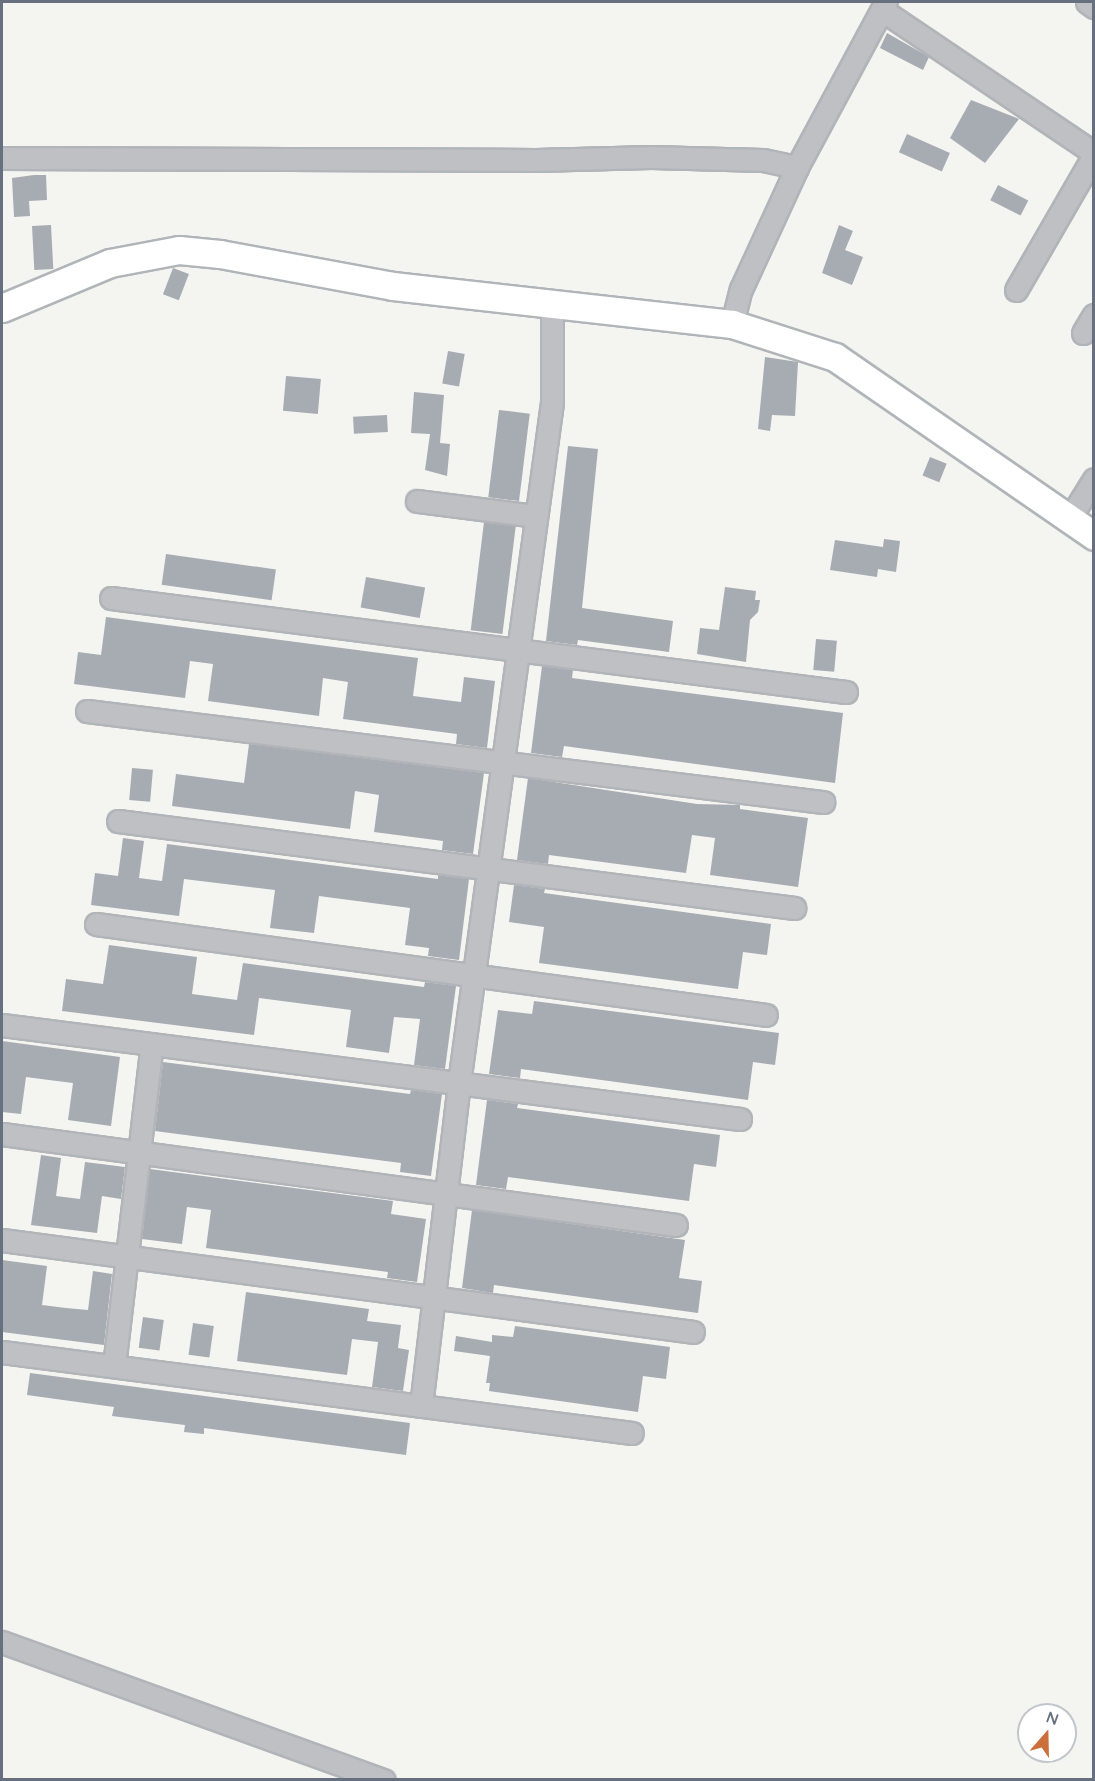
<!DOCTYPE html>
<html>
<head>
<meta charset="utf-8">
<style>
	body { margin:0 }
	#map { position:relative; width:1095px; height:1781px; overflow:hidden; background:#f4f4f1; font-family:Quicksand,sans-serif }
	div>[style] { position:absolute }
	[style*='--x'] { left:calc(var(--x)*1px); top:calc(var(--y)*1px); width:calc(var(--w)*1px); rotate:calc(var(--a)*1deg) }
	.building>* { inset:0; background:#a7abb2; transform-origin:0 0 }
	.roads { filter:drop-shadow(2px 0 #b1b4b8) drop-shadow(-2px 0 #b1b4b8) drop-shadow(0 2px #b1b4b8) drop-shadow(0 -2px #b1b4b8) }
	.minor>* { height:21px; margin:-10.5px; padding:0 10.5px; transform-origin:10.5px; border-radius:10.5px; background:#bec0c4 }
	.major>* { height:27px; margin:-13.5px; padding:0 13.5px; transform-origin:13.5px; border-radius:13.5px; background:#fff }
	span { translate:-50% -50%; white-space:nowrap; text-align:center; line-height:1.15; -webkit-text-stroke:6px #fff; paint-order:stroke }
	.frame { position:absolute; inset:0; border:3px solid #67707e; pointer-events:none }
	.north { position:absolute; left:1017px; top:1703px; width:60px; height:60px; box-sizing:border-box; background:#fff; border:2px solid #c2c6cb; border-radius:50%; rotate:20deg; font-size:16px; font-weight:700; line-height:24px; text-align:center; color:#67707e }
	.north::after { content:''; display:block; margin:auto; width:21px; height:27px; background:#cb703a; clip-path:polygon(50% 0,100% 100%,50% 72%,0 100%) }
</style>
</head>
<body>
<div id="map">
	<div class="building">
		<div style="clip-path:polygon(887px 33px,929px 57px,923px 70px,880px 48px)"></div>
		<div style="clip-path:polygon(971px 100px,1019px 119px,985px 163px,950px 138px)"></div>
		<div style="left:907px;top:134px;width:47px;height:20px;rotate:24deg"></div>
		<div style="clip-path:polygon(34px 175px,46px 175px,47px 200px,29px 201px,30px 216px,14px 217px,12px 178px)"></div>
		<div style="left:998px;top:185px;width:34px;height:17px;rotate:27deg"></div>
		<div style="left:51px;top:225px;width:44px;height:19px;rotate:87deg"></div>
		<div style="clip-path:polygon(839px 225px,853px 231px,845px 250px,863px 257px,852px 285px,822px 273px)"></div>
		<div style="left:173px;top:268px;width:17px;height:28px;rotate:21deg"></div>
		<div style="left:448px;top:351px;width:17px;height:33px;rotate:10deg"></div>
		<div style="clip-path:polygon(765px 357px,798px 362px,795px 416px,772px 415px,770px 431px,758px 429px)"></div>
		<div style="left:286px;top:376px;width:35px;height:35px;rotate:5deg"></div>
		<div style="clip-path:polygon(414px 392px,444px 395px,440px 443px,450px 444px,447px 476px,425px 470px,430px 434px,411px 433px)"></div>
		<div style="left:499px;top:410px;width:31px;height:88px;rotate:7deg"></div>
		<div style="left:387px;top:415px;width:17px;height:34px;rotate:87deg"></div>
		<div style="clip-path:polygon(568px 446px,598px 449px,582px 608px,673px 621px,669px 652px,578px 640px,577px 645px,546px 641px)"></div>
		<div style="left:930px;top:457px;width:18px;height:20px;rotate:22deg"></div>
		<div style="left:484px;top:522px;width:32px;height:109px;rotate:7deg"></div>
		<div style="clip-path:polygon(884px 539px,900px 541px,896px 572px,878px 569px,877px 577px,830px 570px,835px 540px,883px 547px)"></div>
		<div style="left:166px;top:554px;width:111px;height:31px;rotate:8deg"></div>
		<div style="left:366px;top:577px;width:60px;height:31px;rotate:10deg"></div>
		<div style="clip-path:polygon(725px 587px,756px 591px,755px 600px,760px 600px,758px 612px,750px 620px,746px 662px,697px 654px,700px 628px,719px 630px)"></div>
		<div style="clip-path:polygon(106px 617px,418px 658px,413px 696px,461px 702px,464px 677px,495px 681px,487px 748px,456px 744px,457px 734px,343px 719px,348px 682px,323px 678px,319px 716px,208px 701px,213px 664px,190px 661px,185px 698px,74px 684px,78px 652px,101px 655px)"></div>
		<div style="left:816px;top:639px;width:21px;height:31px;rotate:5deg"></div>
		<div style="clip-path:polygon(542px 666px,573px 670px,572px 678px,843px 713px,835px 783px,564px 746px,562px 757px,531px 753px)"></div>
		<div style="clip-path:polygon(249px 744px,484px 773px,473px 854px,442px 850px,443px 841px,374px 832px,379px 795px,355px 791px,350px 829px,172px 806px,176px 774px,244px 783px)"></div>
		<div style="left:132px;top:768px;width:21px;height:32px;rotate:5deg"></div>
		<div style="clip-path:polygon(528px 778px,697px 804px,740px 805px,740px 809px,808px 818px,798px 887px,710px 875px,715px 838px,692px 835px,686px 873px,549px 855px,548px 864px,517px 860px)"></div>
		<div style="clip-path:polygon(123px 838px,144px 841px,139px 878px,162px 881px,167px 844px,438px 879px,438px 875px,469px 879px,459px 960px,428px 956px,429px 948px,405px 945px,410px 908px,319px 896px,314px 933px,270px 928px,275px 890px,184px 879px,179px 916px,91px 905px,95px 873px,118px 876px)"></div>
		<div style="clip-path:polygon(514px 885px,545px 889px,544px 893px,771px 924px,767px 955px,743px 952px,738px 989px,539px 963px,544px 927px,509px 922px)"></div>
		<div style="clip-path:polygon(109px 945px,197px 957px,192px 994px,237px 1000px,243px 963px,424px 987px,425px 982px,456px 986px,445px 1069px,414px 1065px,420px 1019px,394px 1017px,389px 1053px,346px 1047px,351px 1010px,259px 998px,254px 1035px,62px 1011px,66px 979px,103px 984px)"></div>
		<div style="clip-path:polygon(534px 1001px,779px 1033px,775px 1065px,753px 1062px,748px 1100px,521px 1069px,520px 1078px,489px 1074px,498px 1010px,532px 1014px)"></div>
		<div style="clip-path:polygon(2px 1041px,120px 1057px,111px 1126px,68px 1120px,73px 1083px,49px 1080px,26px 1077px,21px 1114px,2px 1112px)"></div>
		<div style="clip-path:polygon(163px 1062px,410px 1094px,411px 1090px,442px 1094px,431px 1176px,400px 1172px,401px 1163px,155px 1131px)"></div>
		<div style="clip-path:polygon(487px 1100px,518px 1104px,517px 1108px,720px 1135px,716px 1167px,694px 1164px,689px 1201px,508px 1177px,506px 1189px,476px 1185px)"></div>
		<div style="clip-path:polygon(41px 1155px,61px 1158px,56px 1196px,80px 1199px,85px 1162px,125px 1167px,121px 1199px,102px 1196px,97px 1233px,31px 1225px)"></div>
		<div style="clip-path:polygon(150px 1169px,393px 1201px,391px 1214px,426px 1219px,417px 1282px,387px 1278px,388px 1272px,206px 1248px,211px 1210px,187px 1207px,182px 1244px,142px 1239px)"></div>
		<div style="clip-path:polygon(472px 1210px,685px 1240px,679px 1278px,702px 1281px,698px 1313px,494px 1285px,493px 1293px,462px 1288px)"></div>
		<div style="clip-path:polygon(2px 1260px,47px 1266px,42px 1305px,66px 1308px,88px 1310px,93px 1271px,112px 1274px,104px 1345px,2px 1332px)"></div>
		<div style="clip-path:polygon(246px 1292px,369px 1309px,367px 1321px,401px 1325px,398px 1348px,409px 1350px,403px 1391px,372px 1387px,378px 1342px,352px 1339px,347px 1375px,237px 1361px)"></div>
		<div style="left:143px;top:1317px;width:21px;height:31px;rotate:8deg"></div>
		<div style="left:193px;top:1323px;width:21px;height:32px;rotate:8deg"></div>
		<div style="clip-path:polygon(515px 1326px,670px 1347px,666px 1379px,643px 1376px,638px 1412px,489px 1391px,490px 1383px,486px 1383px,490px 1356px,454px 1351px,456px 1336px,492px 1342px,492px 1335px,513px 1337px)"></div>
		<div style="clip-path:polygon(30px 1373px,410px 1423px,406px 1455px,204px 1428px,204px 1434px,184px 1432px,185px 1425px,112px 1416px,114px 1407px,27px 1395px)"></div>
	</div>
	<div class="roads">
		<div class="minor">
			<div style="--x:1087;--y:2;--w:9;--a:36"></div>
			<div style="--x:882;--y:10;--w:256;--a:34"></div>
			<div style="--x:2;--y:158;--w:534;--a:0.21"></div>
			<div style="--x:536;--y:160;--w:115;--a:-1.5"></div>
			<div style="--x:651;--y:157;--w:112;--a:1.5"></div>
			<div style="--x:763;--y:160;--w:35;--a:12"></div>
			<div style="--x:1016;--y:290;--w:156;--a:-60"></div>
			<div style="--x:732;--y:324;--w:36;--a:-76"></div>
			<div style="--x:741;--y:289;--w:134;--a:-65.3"></div>
			<div style="--x:797;--y:167;--w:187;--a:-61.7"></div>
			<div style="--x:1083;--y:333;--w:21;--a:-59"></div>
			<div style="--x:417;--y:501;--w:120;--a:7.2"></div>
			<div style="--x:1068;--y:521;--w:49;--a:-58.2"></div>
			<div style="--x:111;--y:598;--w:741;--a:7.29"></div>
			<div style="--x:87;--y:711;--w:742;--a:7.05"></div>
			<div style="--x:118;--y:821;--w:682;--a:7.33"></div>
			<div style="--x:96;--y:924;--w:676;--a:7.73"></div>
			<div style="--x:2;--y:1025;--w:744;--a:7.26"></div>
			<div style="--x:2;--y:1134;--w:680;--a:7.69"></div>
			<div style="--x:2;--y:1240;--w:697;--a:7.58"></div>
			<div style="--x:2;--y:1352;--w:635;--a:7.33"></div>
			<div style="--x:114;--y:1366;--w:324;--a:-83.3"></div>
			<div style="--x:421;--y:1406;--w:325;--a:-83.3"></div>
			<div style="--x:459;--y:1083;--w:687;--a:-82.22"></div>
			<div style="--x:552;--y:402;--w:98;--a:-90"></div>
			<div style="--x:2;--y:1642;--w:406;--a:19.9"></div>
		</div>
		<div class="major">
			<div style="--x:2;--y:308;--w:117;--a:-22.6"></div>
			<div style="--x:110;--y:263;--w:70;--a:-10.7"></div>
			<div style="--x:179;--y:250;--w:41;--a:5.6"></div>
			<div style="--x:220;--y:254;--w:176;--a:10.5"></div>
			<div style="--x:393;--y:286;--w:341;--a:6.4"></div>
			<div style="--x:732;--y:324;--w:108;--a:17.8"></div>
			<div style="--x:835;--y:357;--w:315;--a:34.6"></div>
		</div>
	</div>
	<div class="frame"></div>
	<div class="north">N</div>
</div>
</body>
</html>
